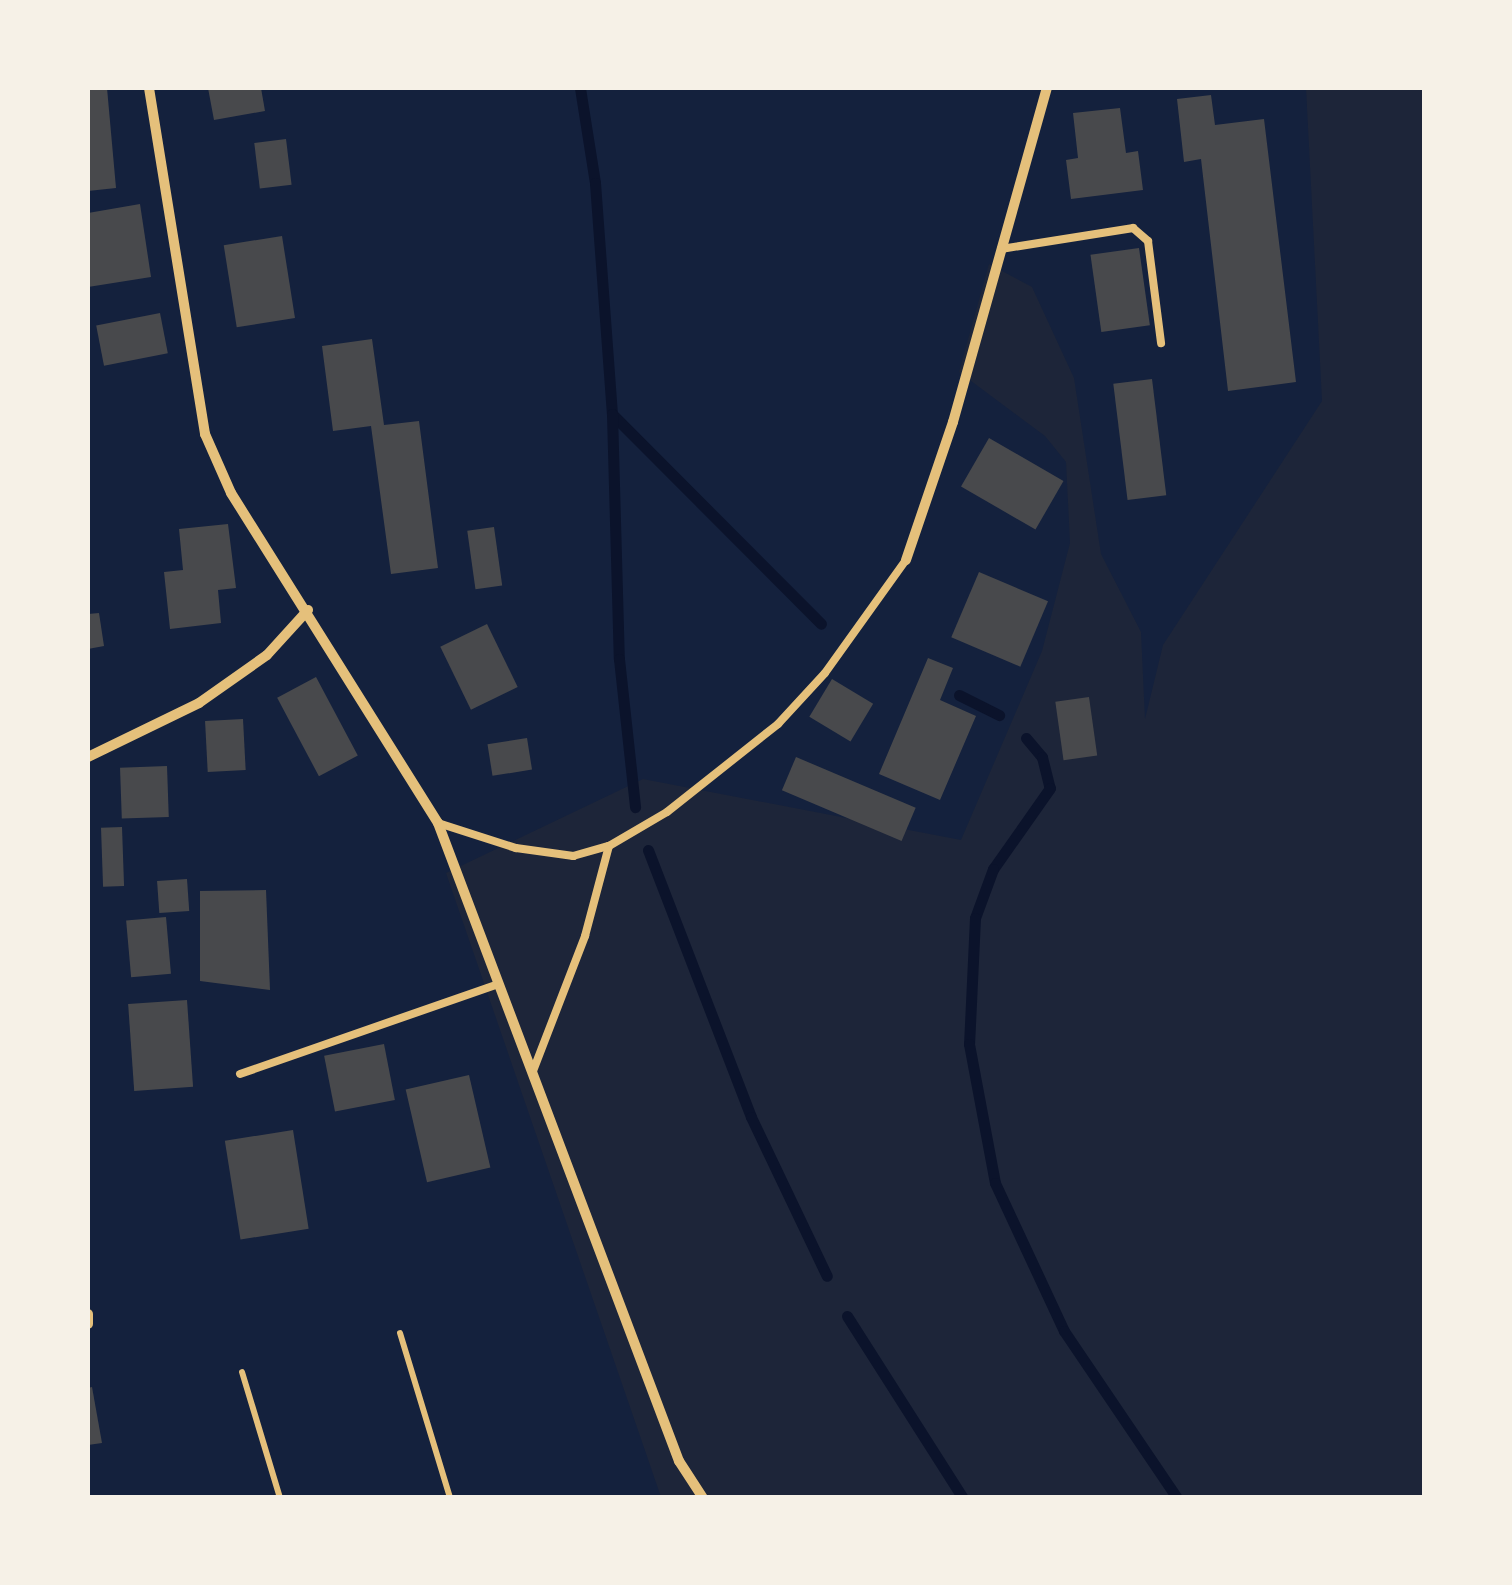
<!DOCTYPE html>
<html>
<head>
<meta charset="utf-8">
<style>
	body { margin:0 }
	#map { position:relative; width:1512px; height:1585px; overflow:hidden; background:#14213d; font-family:Karla,sans-serif }
	div>[style] { position:absolute }
	[style*='--x'] { left:calc(var(--x)*1px); top:calc(var(--y)*1px); width:calc(var(--w)*1px); rotate:calc(var(--a)*1deg) }
	.green>* { inset:0; background:#1d2539 }
	.stream>* { height:11px; margin:-5.5px; padding:0 5.5px; transform-origin:5.5px; border-radius:5.5px; background:#0b132b }
	.building>* { inset:0; background:#48494c; transform-origin:0 0 }
	.path>* { height:6px; margin:-3px; padding:0 3px; transform-origin:3px; border-radius:3px; background:#e5c07b }
	.service>* { height:8px; margin:-4px; padding:0 4px; transform-origin:4px; border-radius:4px; background:#e5c07b }
	.minor>* { height:10px; margin:-5px; padding:0 5px; transform-origin:5px; border-radius:5px; background:#e5c07b }
	span { translate:-50% -50%; white-space:nowrap; text-align:center; line-height:1.15; -webkit-text-stroke:10px #f6f1e7; paint-order:stroke }
	.frame { position:absolute; inset:0; border:90px solid #f6f1e7; pointer-events:none }
</style>
</head>
<body>
<div id="map">
	<div class="green">
		<div style="clip-path:polygon(1306px 88px,1424px 88px,1424px 1497px,661px 1497px,446px 873px,643px 779px,961px 840px,1042px 651px,1070px 543px,1066px 462px,1045px 436px,959px 372px,989px 264px,1032px 287px,1074px 378px,1101px 554px,1141px 632px,1145px 719px,1163px 645px,1322px 401px)"></div>
	</div>
	<div class="stream">
		<div style="--x:580;--y:88;--w:96;--a:81"></div>
		<div style="--x:595;--y:183;--w:232;--a:85.8"></div>
		<div style="--x:612;--y:414;--w:296;--a:45.1"></div>
		<div style="--x:612;--y:414;--w:245;--a:88.4"></div>
		<div style="--x:619;--y:659;--w:149;--a:83.8"></div>
		<div style="--x:959;--y:695;--w:45;--a:26.6"></div>
		<div style="--x:1026;--y:738;--w:25;--a:50"></div>
		<div style="--x:1042;--y:757;--w:32;--a:76"></div>
		<div style="--x:1050;--y:788;--w:99;--a:125.1"></div>
		<div style="--x:993;--y:869;--w:52;--a:110.2"></div>
		<div style="--x:975;--y:918;--w:126;--a:92.7"></div>
		<div style="--x:969;--y:1044;--w:141;--a:79.4"></div>
		<div style="--x:995;--y:1183;--w:163;--a:65"></div>
		<div style="--x:1064;--y:1331;--w:202;--a:55.9"></div>
		<div style="--x:648;--y:850;--w:286;--a:68.9"></div>
		<div style="--x:751;--y:1117;--w:176;--a:64.5"></div>
		<div style="--x:847;--y:1316;--w:216;--a:57.5"></div>
	</div>
	<div class="building">
		<div style="clip-path:polygon(88px 88px,107px 88px,116px 188px,88px 191px)"></div>
		<div style="clip-path:polygon(208px 88px,261px 88px,265px 111px,214px 120px)"></div>
		<div style="clip-path:polygon(1211px 95px,1215px 125px,1264px 119px,1296px 382px,1228px 391px,1201px 159px,1184px 162px,1177px 99px)"></div>
		<div style="clip-path:polygon(1120px 108px,1126px 153px,1138px 151px,1143px 190px,1071px 199px,1066px 160px,1078px 158px,1073px 113px)"></div>
		<div style="left:286px;top:139px;width:46px;height:32px;rotate:83deg"></div>
		<div style="clip-path:polygon(140px 204px,151px 277px,88px 287px,88px 213px)"></div>
		<div style="left:282px;top:236px;width:83px;height:59px;rotate:81deg"></div>
		<div style="left:1139px;top:248px;width:78px;height:49px;rotate:82deg"></div>
		<div style="left:160px;top:313px;width:41px;height:65px;rotate:79deg"></div>
		<div style="clip-path:polygon(372px 339px,384px 425px,419px 421px,438px 568px,391px 574px,371px 426px,333px 431px,322px 346px)"></div>
		<div style="left:1152px;top:379px;width:117px;height:39px;rotate:83deg"></div>
		<div style="left:989px;top:438px;width:86px;height:56px;rotate:30deg"></div>
		<div style="clip-path:polygon(228px 524px,236px 588px,218px 590px,221px 623px,170px 629px,164px 572px,183px 570px,179px 529px)"></div>
		<div style="left:494px;top:527px;width:59px;height:27px;rotate:82deg"></div>
		<div style="left:979px;top:572px;width:75px;height:71px;rotate:23deg"></div>
		<div style="clip-path:polygon(99px 613px,104px 646px,88px 649px,88px 614px)"></div>
		<div style="left:487px;top:624px;width:70px;height:52px;rotate:64deg"></div>
		<div style="clip-path:polygon(928px 658px,953px 668px,940px 700px,976px 716px,940px 800px,879px 774px)"></div>
		<div style="left:316px;top:677px;width:89px;height:44px;rotate:62deg"></div>
		<div style="left:832px;top:679px;width:48px;height:44px;rotate:31deg"></div>
		<div style="left:1089px;top:697px;width:59px;height:34px;rotate:82deg"></div>
		<div style="left:243px;top:719px;width:51px;height:38px;rotate:87deg"></div>
		<div style="left:527px;top:738px;width:32px;height:40px;rotate:81deg"></div>
		<div style="left:796px;top:757px;width:130px;height:36px;rotate:23deg"></div>
		<div style="left:167px;top:766px;width:51px;height:47px;rotate:88deg"></div>
		<div style="left:122px;top:827px;width:59px;height:21px;rotate:88deg"></div>
		<div style="left:187px;top:879px;width:32px;height:30px;rotate:86deg"></div>
		<div style="clip-path:polygon(266px 890px,270px 990px,200px 981px,200px 891px)"></div>
		<div style="left:166px;top:917px;width:57px;height:40px;rotate:85deg"></div>
		<div style="left:187px;top:1000px;width:87px;height:59px;rotate:86deg"></div>
		<div style="left:384px;top:1044px;width:57px;height:61px;rotate:79deg"></div>
		<div style="left:469px;top:1075px;width:95px;height:65px;rotate:77deg"></div>
		<div style="left:293px;top:1130px;width:100px;height:69px;rotate:81deg"></div>
		<div style="clip-path:polygon(92px 1387px,102px 1443px,88px 1445px,88px 1388px)"></div>
	</div>
	<div class="path">
		<div style="--x:400;--y:1333;--w:172;--a:73.1"></div>
		<div style="--x:242;--y:1372;--w:132;--a:73.2"></div>
	</div>
	<div class="service">
		<div style="--x:1001;--y:249;--w:134;--a:-9"></div>
		<div style="--x:1133;--y:228;--w:20;--a:41"></div>
		<div style="--x:1148;--y:241;--w:103;--a:82.7"></div>
		<div style="--x:438;--y:823;--w:82;--a:17.8"></div>
		<div style="--x:516;--y:848;--w:58;--a:8"></div>
		<div style="--x:573;--y:856;--w:37;--a:-16"></div>
		<div style="--x:533;--y:1071;--w:145;--a:-68.9"></div>
		<div style="--x:585;--y:936;--w:93;--a:-75.1"></div>
		<div style="--x:609;--y:846;--w:67;--a:-30.4"></div>
		<div style="--x:667;--y:812;--w:142;--a:-38.4"></div>
		<div style="--x:778;--y:724;--w:69;--a:-47.3"></div>
		<div style="--x:825;--y:673;--w:139;--a:-54.4"></div>
		<div style="--x:240;--y:1074;--w:273;--a:-19.2"></div>
	</div>
	<div class="minor">
		<div style="--x:149;--y:88;--w:351;--a:80.8"></div>
		<div style="--x:205;--y:434;--w:64;--a:66.2"></div>
		<div style="--x:231;--y:493;--w:390;--a:57.9"></div>
		<div style="--x:438;--y:823;--w:682;--a:69.31"></div>
		<div style="--x:679;--y:1461;--w:44;--a:57"></div>
		<div style="--x:906;--y:560;--w:146;--a:-71.2"></div>
		<div style="--x:953;--y:422;--w:347;--a:-74.3"></div>
		<div style="--x:88;--y:757;--w:123;--a:-25.9"></div>
		<div style="--x:199;--y:703;--w:83;--a:-35.2"></div>
		<div style="--x:267;--y:655;--w:61;--a:-47.7"></div>
		<div style="--x:88;--y:1314;--w:10;--a:90"></div>
	</div>
	<div class="frame"></div>
</div>
</body>
</html>
